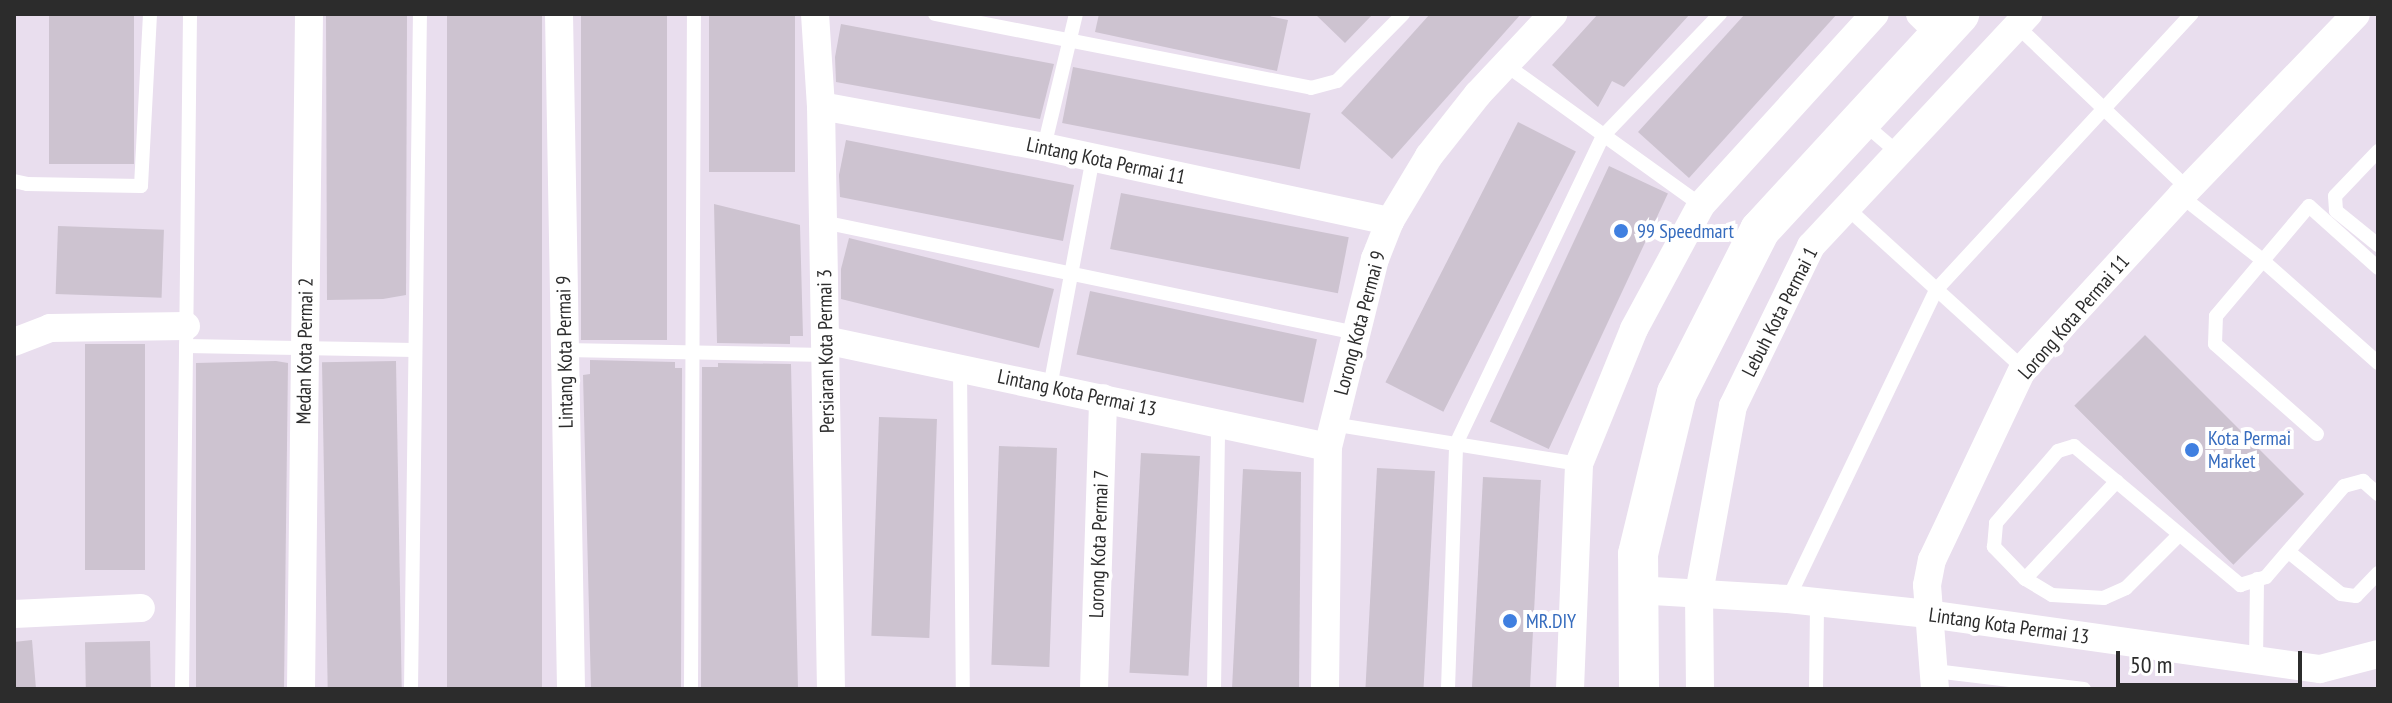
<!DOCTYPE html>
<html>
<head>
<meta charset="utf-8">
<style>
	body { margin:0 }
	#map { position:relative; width:2392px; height:703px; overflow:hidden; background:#e9deee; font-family:"PT Sans Narrow",sans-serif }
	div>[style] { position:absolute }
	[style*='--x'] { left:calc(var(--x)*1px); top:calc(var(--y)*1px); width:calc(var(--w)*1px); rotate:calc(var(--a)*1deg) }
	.building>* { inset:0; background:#cdc3d0; transform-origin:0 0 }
	.lane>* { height:14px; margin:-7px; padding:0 7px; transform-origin:7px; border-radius:7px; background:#fff }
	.street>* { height:28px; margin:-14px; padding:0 14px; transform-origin:14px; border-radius:14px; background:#fff }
	.secondary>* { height:40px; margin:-20px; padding:0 20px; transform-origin:20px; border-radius:20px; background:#fff }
	.dots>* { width:22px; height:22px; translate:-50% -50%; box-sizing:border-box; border:4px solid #fff; border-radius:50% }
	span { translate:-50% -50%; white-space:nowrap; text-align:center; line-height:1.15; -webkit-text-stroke:8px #fff; paint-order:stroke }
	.street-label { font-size:20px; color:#2c2c2c }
	.shop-label { font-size:20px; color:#366cbe }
	.left { translate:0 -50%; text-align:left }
	.frame { position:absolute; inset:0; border:16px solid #2c2c2c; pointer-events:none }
	.scale { position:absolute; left:2116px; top:651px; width:186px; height:36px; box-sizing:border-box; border:4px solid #2c2c2c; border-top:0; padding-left:10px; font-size:24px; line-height:28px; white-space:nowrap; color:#2c2c2c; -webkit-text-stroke:6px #fff; paint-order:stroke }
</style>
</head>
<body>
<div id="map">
	<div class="building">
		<div style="left:49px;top:14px;width:85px;height:150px"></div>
		<div style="clip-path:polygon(326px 14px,407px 14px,406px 295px,383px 299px,327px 300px)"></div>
		<div style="left:447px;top:14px;width:95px;height:675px"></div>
		<div style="left:581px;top:14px;width:86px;height:326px"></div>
		<div style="left:709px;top:14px;width:86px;height:158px"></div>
		<div style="clip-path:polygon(1099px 14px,1260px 14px,1288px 20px,1277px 71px,1095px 32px)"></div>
		<div style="clip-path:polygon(1315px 14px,1373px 14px,1345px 43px)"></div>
		<div style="clip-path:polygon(1430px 14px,1521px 14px,1392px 159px,1341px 113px)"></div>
		<div style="clip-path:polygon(1598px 14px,1690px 14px,1624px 87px,1612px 81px,1598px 107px,1552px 65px)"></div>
		<div style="clip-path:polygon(1745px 14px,1837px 14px,1689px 178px,1638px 132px)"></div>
		<div style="clip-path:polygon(841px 24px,1054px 64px,1040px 119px,836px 82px,835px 57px)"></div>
		<div style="left:1073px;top:67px;width:242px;height:57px;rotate:11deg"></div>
		<div style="left:1518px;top:122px;width:65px;height:292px;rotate:27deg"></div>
		<div style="clip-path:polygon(846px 140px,1074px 185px,1063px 241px,840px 197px,839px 175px)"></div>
		<div style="left:1609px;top:166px;width:65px;height:282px;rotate:25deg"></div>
		<div style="left:1121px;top:193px;width:232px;height:57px;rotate:11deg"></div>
		<div style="clip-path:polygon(714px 204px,800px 225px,803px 336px,790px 336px,790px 344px,717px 343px)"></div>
		<div style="left:58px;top:226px;width:106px;height:68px;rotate:2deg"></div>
		<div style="clip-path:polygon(849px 238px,1054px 289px,1039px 348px,841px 299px,841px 269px)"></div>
		<div style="left:1090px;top:291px;width:232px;height:65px;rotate:12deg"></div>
		<div style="left:2145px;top:335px;width:225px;height:100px;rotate:45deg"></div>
		<div style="left:85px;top:344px;width:60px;height:226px"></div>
		<div style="clip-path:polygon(590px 360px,675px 362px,675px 368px,682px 368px,681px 689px,591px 689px,583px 375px,590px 374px)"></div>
		<div style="clip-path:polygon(276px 361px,288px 363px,284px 689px,196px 689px,196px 363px)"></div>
		<div style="left:396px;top:361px;width:328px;height:74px;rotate:89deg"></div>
		<div style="clip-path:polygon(718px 363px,791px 364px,798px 689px,701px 689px,702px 367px,718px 367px)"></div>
		<div style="left:879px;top:417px;width:58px;height:219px;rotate:2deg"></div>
		<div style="left:999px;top:446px;width:58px;height:219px;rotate:2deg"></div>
		<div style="left:1141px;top:453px;width:59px;height:220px;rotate:3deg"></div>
		<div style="left:1377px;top:468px;width:58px;height:220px;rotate:3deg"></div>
		<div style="clip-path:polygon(1243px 469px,1301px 472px,1299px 689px,1232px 689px)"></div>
		<div style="left:1483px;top:477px;width:58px;height:212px;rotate:3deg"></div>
		<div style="clip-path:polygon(32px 640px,36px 689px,14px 689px,14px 642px)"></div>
		<div style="left:150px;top:641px;width:48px;height:65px;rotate:89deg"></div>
	</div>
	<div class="lane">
		<div style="--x:935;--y:14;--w:383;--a:11.1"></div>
		<div style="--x:1311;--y:88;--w:27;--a:-15"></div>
		<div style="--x:1337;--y:81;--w:94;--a:-45.4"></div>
		<div style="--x:2017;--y:26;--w:236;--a:43.6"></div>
		<div style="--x:1506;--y:65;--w:240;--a:35.7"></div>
		<div style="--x:1861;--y:121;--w:48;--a:40.7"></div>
		<div style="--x:1044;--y:147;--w:137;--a:-76.5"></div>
		<div style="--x:2378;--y:151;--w:62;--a:133.7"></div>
		<div style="--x:2335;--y:196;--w:15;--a:86"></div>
		<div style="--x:2336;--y:211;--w:54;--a:39"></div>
		<div style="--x:14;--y:181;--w:13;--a:13"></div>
		<div style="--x:27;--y:184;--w:114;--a:1"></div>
		<div style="--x:141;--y:186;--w:172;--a:-87"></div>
		<div style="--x:2181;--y:196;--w:102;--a:38.2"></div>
		<div style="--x:2261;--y:259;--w:157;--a:41.6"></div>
		<div style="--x:1846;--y:207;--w:239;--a:42.3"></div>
		<div style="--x:823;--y:222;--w:544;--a:11.76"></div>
		<div style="--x:186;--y:346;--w:229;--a:1"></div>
		<div style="--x:565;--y:350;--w:261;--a:1.1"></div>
		<div style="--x:960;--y:368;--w:321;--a:89.5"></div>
		<div style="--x:1050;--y:387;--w:233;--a:-79.4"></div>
		<div style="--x:1332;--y:424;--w:250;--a:9.2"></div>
		<div style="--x:2317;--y:434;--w:136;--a:-138.6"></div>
		<div style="--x:2215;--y:344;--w:28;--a:-88"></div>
		<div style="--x:2216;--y:316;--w:144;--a:-49.8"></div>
		<div style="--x:2309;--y:206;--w:93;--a:41.9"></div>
		<div style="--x:2179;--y:535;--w:75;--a:135"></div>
		<div style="--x:2126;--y:588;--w:24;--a:156"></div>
		<div style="--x:2104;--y:598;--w:52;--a:-176.7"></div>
		<div style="--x:2052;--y:595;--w:31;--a:-149"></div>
		<div style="--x:2025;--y:579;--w:45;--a:-134.1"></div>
		<div style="--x:1994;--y:547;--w:24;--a:-85"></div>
		<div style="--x:1996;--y:523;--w:95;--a:-49.3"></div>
		<div style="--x:2058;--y:451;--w:17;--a:-17"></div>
		<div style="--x:2074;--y:446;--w:217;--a:39.9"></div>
		<div style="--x:2240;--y:585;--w:27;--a:-17"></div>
		<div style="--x:2266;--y:577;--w:120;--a:-49.4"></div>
		<div style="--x:2344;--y:486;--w:20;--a:-15"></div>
		<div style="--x:2363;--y:481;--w:20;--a:41"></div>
		<div style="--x:2290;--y:553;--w:65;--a:38.8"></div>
		<div style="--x:2341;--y:594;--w:15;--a:8"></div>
		<div style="--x:2356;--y:596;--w:32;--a:-46"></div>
		<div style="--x:2025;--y:579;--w:134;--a:-46.8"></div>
		<div style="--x:1788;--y:599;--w:343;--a:-64.4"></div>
		<div style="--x:1936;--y:290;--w:376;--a:-47.2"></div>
		<div style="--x:2256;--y:662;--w:83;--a:-89.3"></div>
		<div style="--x:1935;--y:671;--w:150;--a:6.9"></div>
		<div style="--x:182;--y:689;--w:675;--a:-89.32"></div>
		<div style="--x:411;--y:689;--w:675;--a:-89.24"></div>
		<div style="--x:691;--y:689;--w:675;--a:-89.75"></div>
		<div style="--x:1214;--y:689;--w:267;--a:-89.1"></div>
		<div style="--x:1448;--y:689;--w:245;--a:-88.1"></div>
		<div style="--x:1456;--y:444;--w:341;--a:-64.5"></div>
		<div style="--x:1603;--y:136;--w:169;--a:-46.2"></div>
		<div style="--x:1816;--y:689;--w:87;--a:-89.3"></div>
	</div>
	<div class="street">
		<div style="--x:559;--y:14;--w:675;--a:88.98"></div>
		<div style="--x:815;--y:14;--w:92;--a:86.3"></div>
		<div style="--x:821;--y:106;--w:583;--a:89.02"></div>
		<div style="--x:1920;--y:14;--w:29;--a:44"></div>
		<div style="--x:821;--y:106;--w:227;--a:10.4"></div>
		<div style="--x:1044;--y:147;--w:354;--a:12.1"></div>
		<div style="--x:825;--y:340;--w:514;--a:12.01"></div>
		<div style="--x:14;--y:342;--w:39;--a:-21"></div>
		<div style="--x:50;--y:328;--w:136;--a:-0.8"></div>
		<div style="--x:1636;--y:590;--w:152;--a:3.4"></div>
		<div style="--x:1788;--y:599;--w:141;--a:6.1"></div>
		<div style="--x:1928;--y:614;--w:396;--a:8"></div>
		<div style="--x:2320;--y:669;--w:60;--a:-14.5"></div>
		<div style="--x:14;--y:614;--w:127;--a:-2.7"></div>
		<div style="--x:301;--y:689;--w:675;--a:-89.32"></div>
		<div style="--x:1094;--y:689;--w:291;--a:-88.2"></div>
		<div style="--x:1325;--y:689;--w:242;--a:-89.3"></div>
		<div style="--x:1328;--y:447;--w:194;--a:-76"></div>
		<div style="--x:1375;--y:259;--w:41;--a:-68.5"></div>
		<div style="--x:1390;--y:221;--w:76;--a:-59"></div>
		<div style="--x:1429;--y:156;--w:79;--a:-51.7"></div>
		<div style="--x:1478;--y:94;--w:110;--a:-46.8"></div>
		<div style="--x:1570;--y:689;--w:225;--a:-87.7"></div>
		<div style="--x:1579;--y:464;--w:146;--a:-67.8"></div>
		<div style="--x:1634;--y:329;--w:141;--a:-61.6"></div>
		<div style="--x:1701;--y:205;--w:258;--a:-47.7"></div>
		<div style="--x:1700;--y:689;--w:96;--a:-90.6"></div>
		<div style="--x:1699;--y:593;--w:190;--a:-79.7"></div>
		<div style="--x:1733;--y:406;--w:178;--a:-64"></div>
		<div style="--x:1811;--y:246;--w:318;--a:-46.9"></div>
		<div style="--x:1935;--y:689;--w:104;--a:-94.4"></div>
		<div style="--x:1927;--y:585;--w:25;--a:-79"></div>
		<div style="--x:1932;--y:560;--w:212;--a:-64.6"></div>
		<div style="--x:2023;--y:368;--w:234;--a:-47.4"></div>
		<div style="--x:2181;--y:196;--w:252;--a:-46.1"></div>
	</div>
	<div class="secondary">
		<div style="--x:1639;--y:689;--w:135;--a:-90.4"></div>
		<div style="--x:1638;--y:554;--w:166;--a:-76.4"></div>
		<div style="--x:1677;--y:393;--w:183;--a:-63"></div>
		<div style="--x:1760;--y:230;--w:294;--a:-47.3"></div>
	</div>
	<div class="dots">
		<div style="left:1621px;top:231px;background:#3f7fe0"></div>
		<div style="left:2192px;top:450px;background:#3f7fe0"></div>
		<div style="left:1510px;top:621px;background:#3f7fe0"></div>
	</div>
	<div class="street-label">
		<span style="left:1106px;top:161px;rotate:12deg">Lintang Kota Permai 11</span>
		<span style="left:1780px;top:312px;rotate:-63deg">Lebuh Kota Permai 1</span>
		<span style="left:2074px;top:317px;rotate:-49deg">Lorong Kota Permai 11</span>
		<span style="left:1360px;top:323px;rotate:-75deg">Lorong Kota Permai 9</span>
		<span style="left:305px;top:351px;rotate:-89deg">Medan Kota Permai 2</span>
		<span style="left:826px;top:351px;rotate:-91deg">Persiaran Kota Permai 3</span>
		<span style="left:565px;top:352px;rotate:-91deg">Lintang Kota Permai 9</span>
		<span style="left:1077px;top:393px;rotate:12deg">Lintang Kota Permai 13</span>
		<span style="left:1099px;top:544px;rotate:-88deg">Lorong Kota Permai 7</span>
		<span style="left:2009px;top:626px;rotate:8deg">Lintang Kota Permai 13</span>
	</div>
	<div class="shop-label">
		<span class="left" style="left:1637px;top:231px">99 Speedmart</span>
		<span class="left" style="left:2208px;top:450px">Kota Permai<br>Market</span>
		<span class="left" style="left:1526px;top:621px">MR.DIY</span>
	</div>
	<div class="frame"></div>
	<div class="scale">50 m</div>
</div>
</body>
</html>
